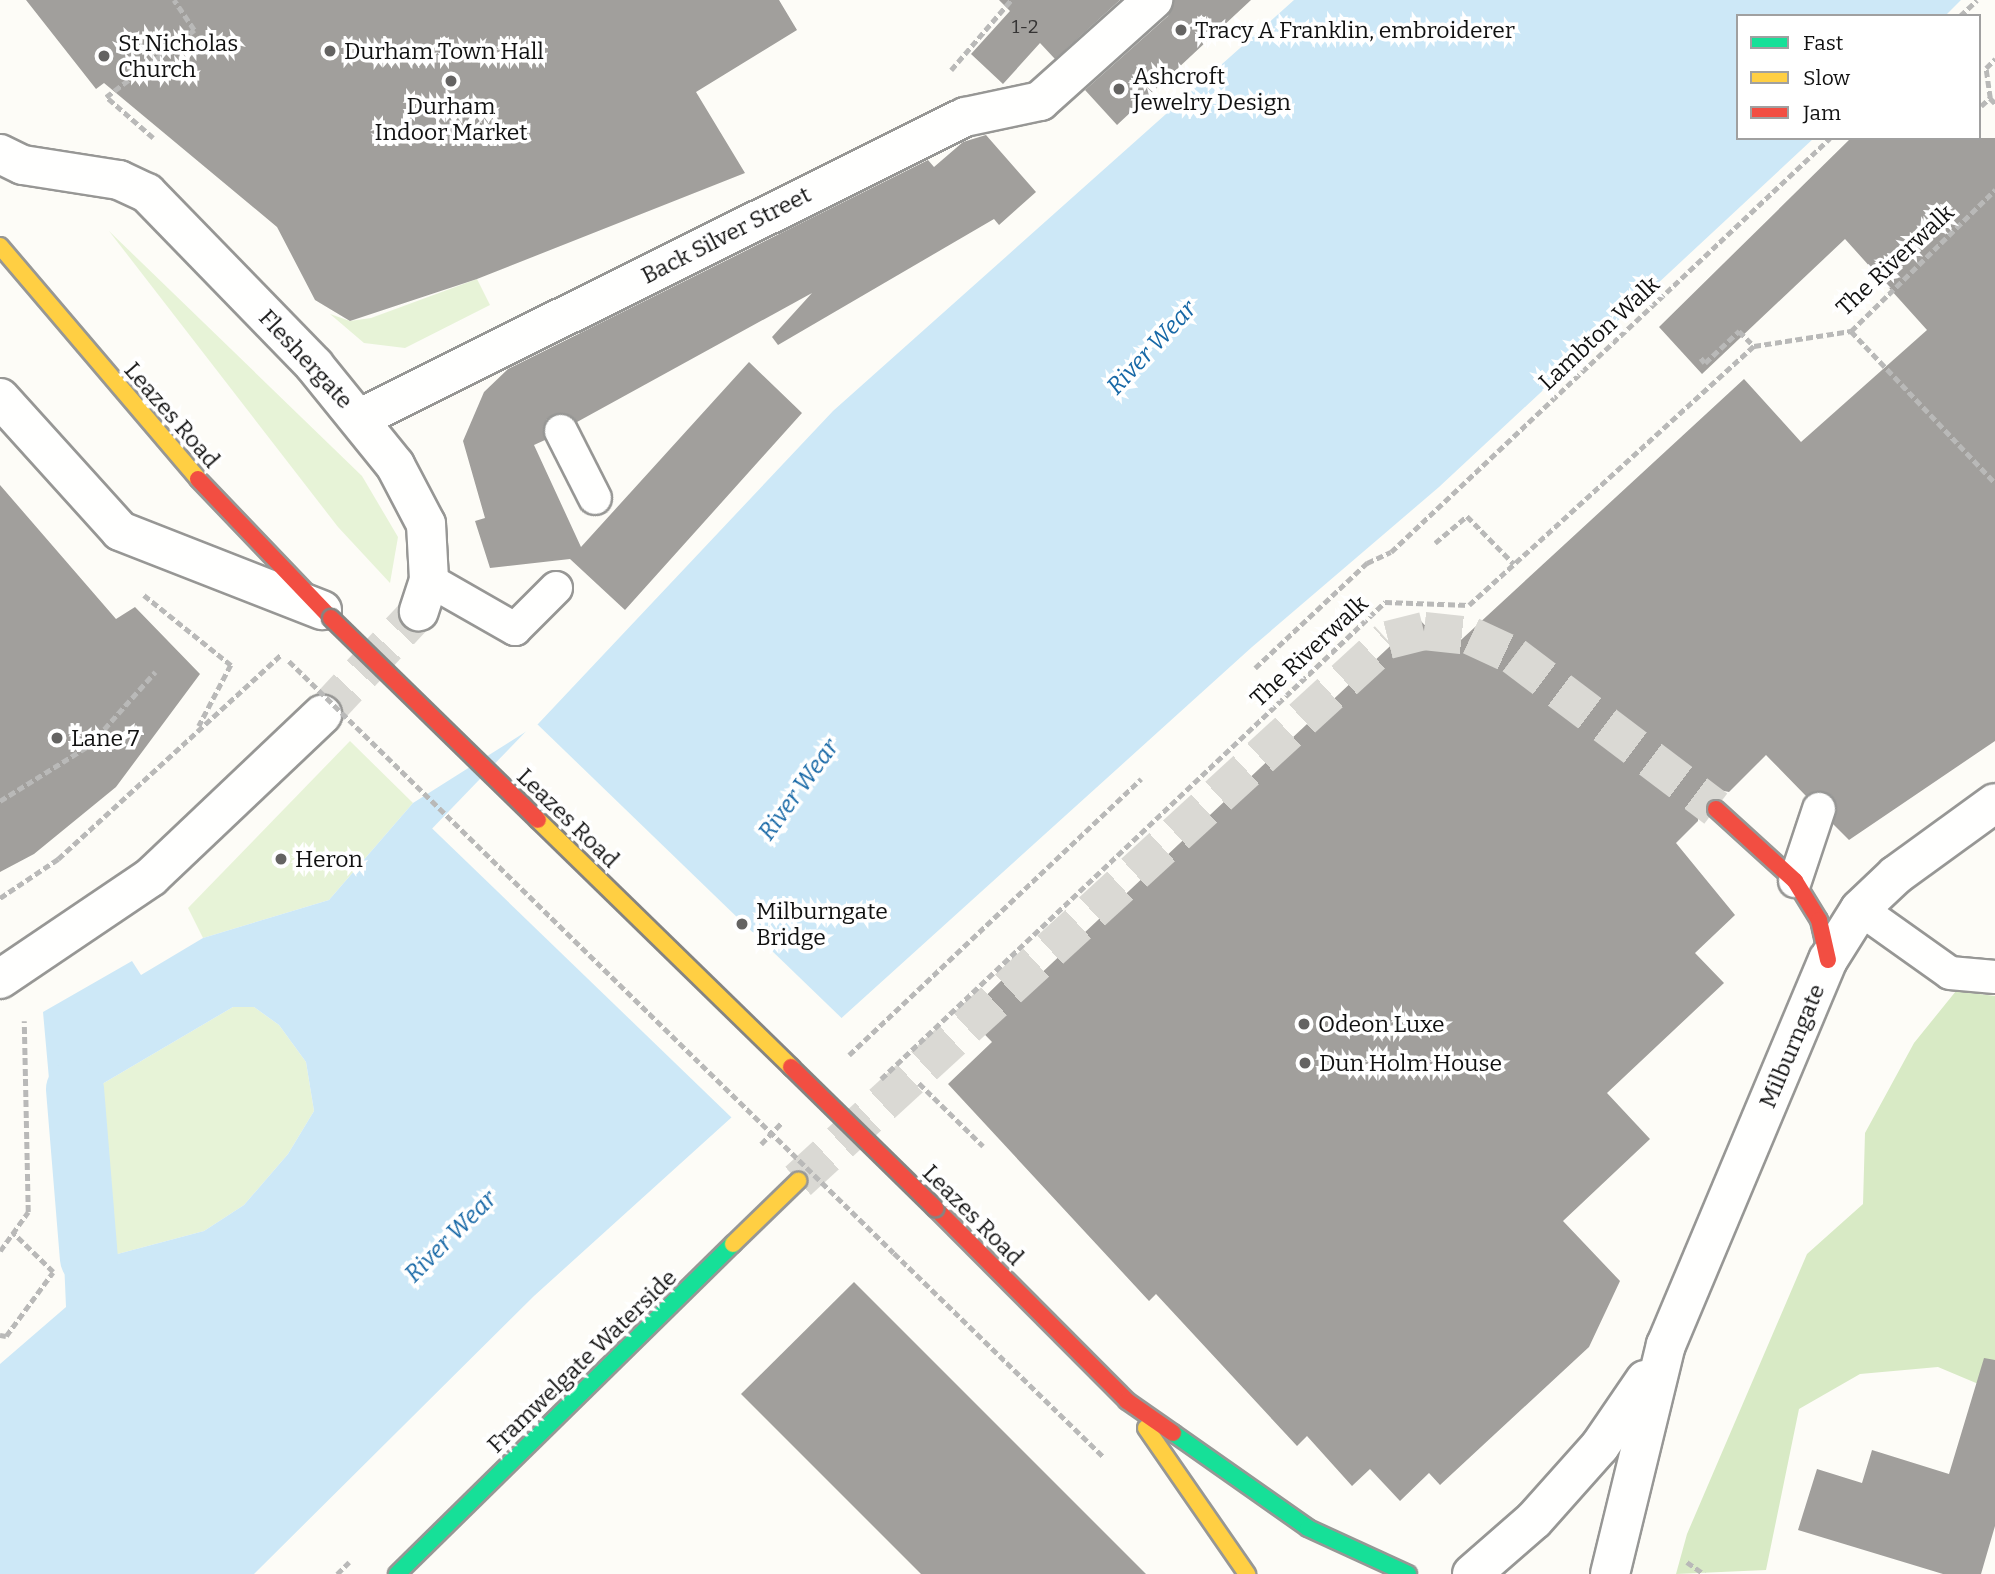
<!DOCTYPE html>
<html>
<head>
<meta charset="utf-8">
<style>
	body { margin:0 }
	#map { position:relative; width:1995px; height:1574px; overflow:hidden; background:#fdfcf7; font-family:Bitter,serif }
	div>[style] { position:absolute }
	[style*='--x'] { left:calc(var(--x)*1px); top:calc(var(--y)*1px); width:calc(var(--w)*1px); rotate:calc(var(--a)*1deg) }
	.green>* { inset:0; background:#e7f3d7 }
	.forest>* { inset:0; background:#d8eac5 }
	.water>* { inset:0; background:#cde8f7 }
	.pier>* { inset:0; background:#fdfcf7; transform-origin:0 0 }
	.canal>* { height:58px; margin:-29px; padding:0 29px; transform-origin:29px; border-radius:29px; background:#cde8f7 }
	.building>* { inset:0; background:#a19f9c }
	.street-tunnel>* { height:38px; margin-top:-19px; transform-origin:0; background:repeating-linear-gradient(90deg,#dad9d4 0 38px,transparent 0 57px) }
	.secondary-tunnel>* { height:38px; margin-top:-19px; transform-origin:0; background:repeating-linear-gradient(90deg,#dad9d4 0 38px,transparent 0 57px) }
	.path>* { height:4.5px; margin-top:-2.25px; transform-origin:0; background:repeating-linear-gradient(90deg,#b9b9b8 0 7px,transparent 0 10.5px) }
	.roads { filter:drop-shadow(2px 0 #979795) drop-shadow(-2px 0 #979795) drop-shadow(0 2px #979795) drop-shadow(0 -2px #979795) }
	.lane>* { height:32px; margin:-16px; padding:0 16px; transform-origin:16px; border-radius:16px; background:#fffffe }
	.street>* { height:38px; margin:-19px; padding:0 19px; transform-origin:19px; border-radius:19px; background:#fffffe }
	.fast>* { height:16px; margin:-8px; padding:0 8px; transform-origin:8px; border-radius:8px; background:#16e098 }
	.slow>* { height:16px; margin:-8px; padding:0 8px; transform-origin:8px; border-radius:8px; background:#ffcf43 }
	.jam>* { height:16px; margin:-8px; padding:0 8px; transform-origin:8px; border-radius:8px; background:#f24e42 }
	.path-bridge>* { height:4.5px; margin-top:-2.25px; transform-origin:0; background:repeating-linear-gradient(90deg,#b9b9b8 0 7px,transparent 0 10.5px) }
	.bridges { filter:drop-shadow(2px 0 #858482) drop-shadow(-2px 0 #858482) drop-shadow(0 2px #858482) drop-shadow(0 -2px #858482) }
	.slow-bridge>* { height:16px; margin:-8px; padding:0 8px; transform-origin:8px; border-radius:8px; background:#ffcf43 }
	.jam-bridge>* { height:16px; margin:-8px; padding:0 8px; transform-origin:8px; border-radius:8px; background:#f24e42 }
	.dots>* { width:19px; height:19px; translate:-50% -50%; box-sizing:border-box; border:4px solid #fff; border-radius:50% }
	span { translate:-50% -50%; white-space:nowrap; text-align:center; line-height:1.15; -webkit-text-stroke:7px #fff; paint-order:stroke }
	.number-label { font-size:19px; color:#353434 }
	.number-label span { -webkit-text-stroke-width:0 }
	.poi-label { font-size:23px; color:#111 }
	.left { translate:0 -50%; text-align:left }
	.street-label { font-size:23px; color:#111 }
	.water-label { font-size:24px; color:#1768a6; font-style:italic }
	.legend { position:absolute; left:1736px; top:14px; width:245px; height:126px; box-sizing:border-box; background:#fff; border:2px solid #a0a0a0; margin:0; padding:9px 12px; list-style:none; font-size:21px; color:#111 }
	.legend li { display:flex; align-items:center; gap:14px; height:35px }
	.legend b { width:35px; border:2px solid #a0a0a0 }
</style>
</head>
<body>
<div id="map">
	<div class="green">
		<div style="clip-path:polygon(109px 231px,362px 476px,398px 537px,390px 583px,338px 527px)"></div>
		<div style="clip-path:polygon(477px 279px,490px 305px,405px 348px,364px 343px,330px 314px,350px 321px,371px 318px)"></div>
		<div style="clip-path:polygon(350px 741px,413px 803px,329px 900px,203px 938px,188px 908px)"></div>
		<div style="clip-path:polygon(233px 1007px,254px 1007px,279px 1025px,306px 1062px,314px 1111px,288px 1154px,244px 1205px,204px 1231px,110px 1256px,97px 1087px)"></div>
	</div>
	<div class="forest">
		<div style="clip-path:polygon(1956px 991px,1995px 996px,1995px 1391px,1938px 1367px,1860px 1374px,1799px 1409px,1766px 1570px,1676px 1574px,1687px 1534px,1807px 1254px,1863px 1204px,1865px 1133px,1914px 1043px)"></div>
	</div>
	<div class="water">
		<div style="clip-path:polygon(1294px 0,1961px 0,1945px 16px,1738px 16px,1738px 138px,1814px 138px,1439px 487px,1252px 647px,534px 1296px,254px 1574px,0 1574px,0 1364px,66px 1307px,64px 1260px,110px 1256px,204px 1231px,244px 1205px,288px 1154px,314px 1111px,306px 1062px,279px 1025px,254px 1007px,233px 1007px,97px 1087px,50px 1090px,43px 1012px,132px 961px,141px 975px,203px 938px,329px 900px,413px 803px,538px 724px,833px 411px)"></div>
	</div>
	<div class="pier">
		<div style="left:535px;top:722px;width:433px;height:148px;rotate:44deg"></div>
	</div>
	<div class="canal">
		<div style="--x:75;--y:1089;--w:170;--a:85.3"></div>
	</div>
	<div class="building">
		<div style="clip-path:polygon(26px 0,779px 0,797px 30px,696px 92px,745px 173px,477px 279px,350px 321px,315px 300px,277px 227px,104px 83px,96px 89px)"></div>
		<div style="clip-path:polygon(999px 0,1120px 0,1055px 59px,1040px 43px,1003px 84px,971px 54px,1010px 11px)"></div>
		<div style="clip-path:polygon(1174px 0,1251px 0,1117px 125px,1085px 90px,1168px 16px)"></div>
		<div style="clip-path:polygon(986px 135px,1036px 192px,999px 225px,994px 219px,778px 345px,772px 337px,812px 293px,577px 422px,561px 413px,546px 420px,545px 440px,534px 445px,581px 547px,749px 362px,802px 413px,625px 610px,570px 559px,490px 568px,475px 521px,485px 518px,463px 441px,484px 392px,508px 369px,928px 160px,934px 167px,963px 142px)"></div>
		<div style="clip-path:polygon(1851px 138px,1995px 138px,1995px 741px,1849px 840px,1833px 824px,1832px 796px,1816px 791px,1806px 796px,1766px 755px,1729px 792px,1710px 788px,1699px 795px,1698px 821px,1676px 843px,1735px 915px,1695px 953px,1724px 983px,1607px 1093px,1650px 1139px,1563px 1221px,1620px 1281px,1589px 1347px,1440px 1485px,1429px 1473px,1400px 1501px,1370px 1469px,1352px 1486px,1307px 1436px,1297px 1446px,1156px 1294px,1149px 1301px,948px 1084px,992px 1042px,966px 1015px,1002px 980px,1018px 995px,1419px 619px,1449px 651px,1744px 379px,1801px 442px,1927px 330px,1845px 239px,1702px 374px,1659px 327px)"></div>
		<div style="clip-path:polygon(0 485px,116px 619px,135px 607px,200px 674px,116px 787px,34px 854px,0 872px)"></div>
		<div style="clip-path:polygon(854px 1282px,1146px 1574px,921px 1574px,741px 1394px)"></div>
		<div style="clip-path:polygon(1984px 1358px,1995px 1360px,1995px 1526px,1981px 1574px,1943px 1574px,1798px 1530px,1817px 1469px,1862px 1483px,1872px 1450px,1949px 1474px)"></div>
	</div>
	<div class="street-tunnel">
		<div style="--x:322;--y:715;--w:142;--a:-47"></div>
	</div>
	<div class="secondary-tunnel">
		<div style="--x:798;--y:1181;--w:800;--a:-42.52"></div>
		<div style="--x:1388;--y:640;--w:37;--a:-14"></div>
		<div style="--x:1424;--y:631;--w:47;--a:6.1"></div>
		<div style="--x:1471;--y:636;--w:47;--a:24.9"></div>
		<div style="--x:1514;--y:656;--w:253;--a:37.1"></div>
	</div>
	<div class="path">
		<div style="--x:1960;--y:16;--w:23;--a:-43"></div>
		<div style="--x:951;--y:70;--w:92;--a:-49.4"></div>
		<div style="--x:1990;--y:98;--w:30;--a:-98"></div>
		<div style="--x:1986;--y:68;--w:13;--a:-45"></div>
		<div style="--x:1990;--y:98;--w:7;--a:45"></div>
		<div style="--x:1981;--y:106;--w:12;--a:-42"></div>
		<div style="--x:153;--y:138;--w:62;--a:-138.9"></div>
		<div style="--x:106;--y:97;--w:111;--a:-37.3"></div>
		<div style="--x:194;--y:30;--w:36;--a:-124"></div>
		<div style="--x:1851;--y:331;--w:209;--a:46.5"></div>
		<div style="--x:1701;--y:358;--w:6;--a:51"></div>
		<div style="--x:1705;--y:363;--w:47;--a:-43.3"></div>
		<div style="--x:1739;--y:331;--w:21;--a:45"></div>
		<div style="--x:1435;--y:543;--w:42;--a:-40.2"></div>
		<div style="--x:1467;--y:516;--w:67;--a:45.6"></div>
		<div style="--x:144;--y:595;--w:112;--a:38.8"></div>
		<div style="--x:231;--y:665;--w:69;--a:117.7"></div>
		<div style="--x:1255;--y:668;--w:154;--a:-43.2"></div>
		<div style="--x:1367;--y:563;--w:26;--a:-25"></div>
		<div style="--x:1391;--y:552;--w:603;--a:-43.32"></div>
		<div style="--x:0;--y:801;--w:106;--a:-31.9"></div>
		<div style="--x:90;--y:745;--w:98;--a:-48.3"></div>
		<div style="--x:0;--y:898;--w:70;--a:-33.9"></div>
		<div style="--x:58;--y:859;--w:302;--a:-42.5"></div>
		<div style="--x:849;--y:1055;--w:402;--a:-43.4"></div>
		<div style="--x:881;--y:1079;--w:694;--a:-43.42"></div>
		<div style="--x:1385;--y:602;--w:84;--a:2"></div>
		<div style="--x:1469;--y:605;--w:385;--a:-42.3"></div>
		<div style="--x:1754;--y:346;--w:98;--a:-8.8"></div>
		<div style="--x:1851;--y:331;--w:202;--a:-44.4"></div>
		<div style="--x:919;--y:1083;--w:90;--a:44.5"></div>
		<div style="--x:761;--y:1144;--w:29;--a:-46"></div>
		<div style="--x:0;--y:1251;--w:48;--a:-54.3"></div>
		<div style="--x:28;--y:1212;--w:191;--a:-91.2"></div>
		<div style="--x:894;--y:1253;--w:293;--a:44.2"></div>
		<div style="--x:0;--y:1335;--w:6;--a:9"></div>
		<div style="--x:6;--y:1336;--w:79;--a:-53.7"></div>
		<div style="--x:53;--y:1272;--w:56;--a:-135.7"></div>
		<div style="--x:1687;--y:1562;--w:21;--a:35"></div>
		<div style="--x:337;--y:1574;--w:17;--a:-45"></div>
	</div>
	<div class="roads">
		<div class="lane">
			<div style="--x:561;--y:431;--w:75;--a:63.1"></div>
			<div style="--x:429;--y:580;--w:99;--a:29.7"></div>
			<div style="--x:515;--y:629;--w:58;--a:-45"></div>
			<div style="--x:1795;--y:881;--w:76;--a:-71.6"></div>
			<div style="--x:1860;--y:909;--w:110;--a:35.4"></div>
			<div style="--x:1950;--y:973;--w:45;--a:5.1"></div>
		</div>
		<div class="street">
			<div style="--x:0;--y:154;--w:25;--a:26"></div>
			<div style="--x:23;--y:165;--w:97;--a:8.9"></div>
			<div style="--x:119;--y:180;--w:31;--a:25"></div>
			<div style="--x:147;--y:193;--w:240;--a:45.8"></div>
			<div style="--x:314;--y:365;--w:129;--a:51"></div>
			<div style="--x:395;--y:465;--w:67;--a:62.3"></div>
			<div style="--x:426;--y:524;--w:56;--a:86.9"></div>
			<div style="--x:429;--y:580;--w:33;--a:108"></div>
			<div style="--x:0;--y:398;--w:179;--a:47.9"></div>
			<div style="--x:120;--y:531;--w:217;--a:21.4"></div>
			<div style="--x:360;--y:418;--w:676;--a:-26.45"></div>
			<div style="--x:965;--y:117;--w:77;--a:-12"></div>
			<div style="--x:1040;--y:101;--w:152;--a:-41.8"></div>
			<div style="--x:0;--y:979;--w:182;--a:-34"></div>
			<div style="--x:151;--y:877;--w:236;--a:-43.5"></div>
			<div style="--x:1472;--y:1574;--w:82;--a:-41.1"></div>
			<div style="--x:1534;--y:1520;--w:99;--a:-48.3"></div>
			<div style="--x:1600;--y:1446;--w:80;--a:-55.7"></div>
			<div style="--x:1610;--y:1574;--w:236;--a:-76.3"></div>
			<div style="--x:1666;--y:1345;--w:418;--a:-67.2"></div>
			<div style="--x:1828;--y:960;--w:60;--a:-57.9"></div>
			<div style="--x:1860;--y:909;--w:50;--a:-43.4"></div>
			<div style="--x:1896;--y:875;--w:122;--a:-36"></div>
		</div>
		<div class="fast">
			<div style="--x:1173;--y:1433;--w:165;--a:35.1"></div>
			<div style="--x:1308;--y:1528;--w:110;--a:24.7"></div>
			<div style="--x:397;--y:1574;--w:471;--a:-44.5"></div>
		</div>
		<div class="slow">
			<div style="--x:0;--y:246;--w:306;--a:49.6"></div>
			<div style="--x:733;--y:1244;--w:91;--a:-44.1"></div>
			<div style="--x:1146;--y:1428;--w:178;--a:55.3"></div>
		</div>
		<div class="jam">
			<div style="--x:198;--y:479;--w:192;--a:46.3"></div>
			<div style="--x:1716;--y:809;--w:107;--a:42.3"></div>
			<div style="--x:1795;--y:881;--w:46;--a:58.4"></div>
			<div style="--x:1819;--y:920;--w:41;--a:77.3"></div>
			<div style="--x:935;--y:1208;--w:272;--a:45.1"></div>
			<div style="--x:1127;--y:1401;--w:56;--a:34.8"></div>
		</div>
	</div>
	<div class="path-bridge">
		<div style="--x:289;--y:661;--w:846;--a:44.38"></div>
	</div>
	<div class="bridges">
		<div class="slow-bridge">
			<div style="--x:538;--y:820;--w:354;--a:44.3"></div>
		</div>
		<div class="jam-bridge">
			<div style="--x:331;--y:618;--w:289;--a:44.3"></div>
			<div style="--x:791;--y:1067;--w:202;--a:44.4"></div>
		</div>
	</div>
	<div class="dots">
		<div style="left:1181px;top:30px;background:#646362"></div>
		<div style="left:330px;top:51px;background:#646362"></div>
		<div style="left:104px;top:56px;background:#646362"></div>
		<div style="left:451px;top:81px;background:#646362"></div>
		<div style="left:1119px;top:89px;background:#646362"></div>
		<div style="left:57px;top:738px;background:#646362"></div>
		<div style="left:281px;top:859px;background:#646362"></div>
		<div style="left:742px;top:924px;background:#646362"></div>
		<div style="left:1304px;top:1024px;background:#646362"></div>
		<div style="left:1305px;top:1063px;background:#646362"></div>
	</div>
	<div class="number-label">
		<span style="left:1025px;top:27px">1-2</span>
	</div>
	<div class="poi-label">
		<span class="left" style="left:1195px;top:30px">Tracy A Franklin, embroiderer</span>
		<span class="left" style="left:118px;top:56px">St Nicholas<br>Church</span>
		<span class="left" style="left:344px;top:51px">Durham Town Hall</span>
		<span class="left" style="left:1133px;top:89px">Ashcroft<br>Jewelry Design</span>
		<span style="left:451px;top:119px">Durham<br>Indoor Market</span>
		<span class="left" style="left:71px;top:738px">Lane 7</span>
		<span class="left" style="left:295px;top:859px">Heron</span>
		<span class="left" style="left:756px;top:924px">Milburngate<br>Bridge</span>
		<span class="left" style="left:1318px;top:1024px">Odeon Luxe</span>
		<span class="left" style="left:1319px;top:1063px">Dun Holm House</span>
	</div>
	<div class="street-label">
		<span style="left:726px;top:235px;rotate:-27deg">Back Silver Street</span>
		<span style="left:1895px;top:260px;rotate:-43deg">The Riverwalk</span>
		<span style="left:1599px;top:333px;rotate:-43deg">Lambton Walk</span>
		<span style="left:306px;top:359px;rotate:47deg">Fleshergate</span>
		<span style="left:172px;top:415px;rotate:49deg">Leazes Road</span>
		<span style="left:1309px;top:651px;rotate:-43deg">The Riverwalk</span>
		<span style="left:568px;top:818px;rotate:44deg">Leazes Road</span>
		<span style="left:1792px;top:1046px;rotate:-67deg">Milburngate</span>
		<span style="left:973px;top:1215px;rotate:45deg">Leazes Road</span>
		<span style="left:582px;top:1361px;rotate:-44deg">Framwelgate Waterside</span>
	</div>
	<div class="water-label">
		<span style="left:1152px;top:348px;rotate:-47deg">River Wear</span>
		<span style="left:799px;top:790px;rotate:-54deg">River Wear</span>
		<span style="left:451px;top:1237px;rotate:-45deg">River Wear</span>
	</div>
	<ul class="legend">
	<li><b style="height:9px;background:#16e098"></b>Fast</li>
	<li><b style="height:9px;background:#ffcf43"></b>Slow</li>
	<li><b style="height:9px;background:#f24e42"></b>Jam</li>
	</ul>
</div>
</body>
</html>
